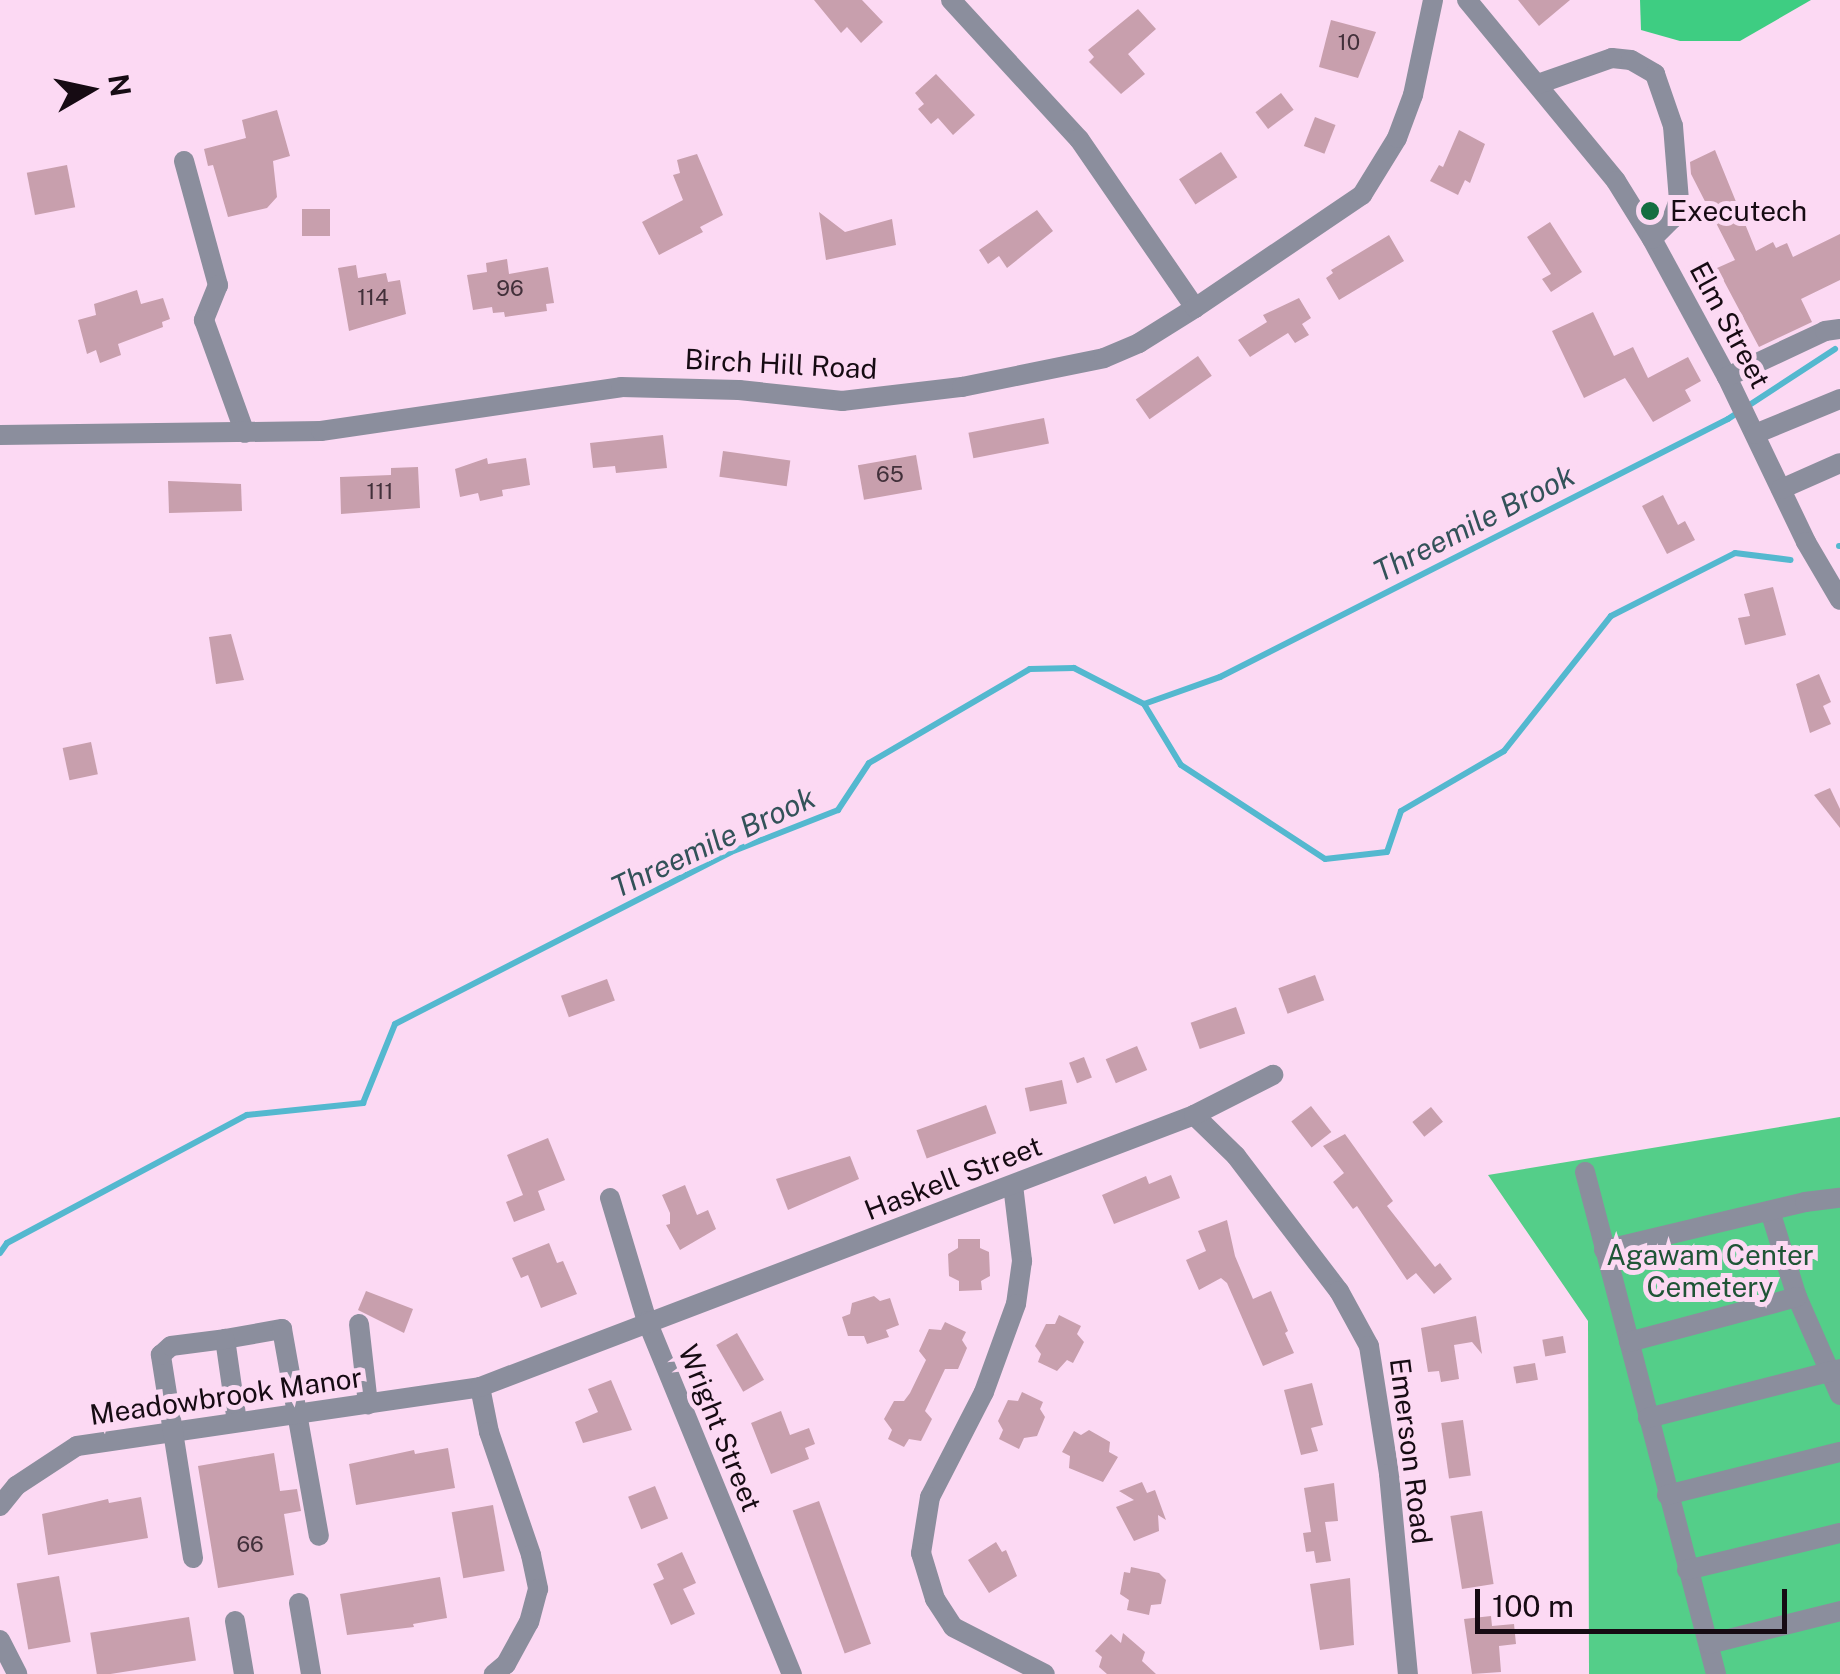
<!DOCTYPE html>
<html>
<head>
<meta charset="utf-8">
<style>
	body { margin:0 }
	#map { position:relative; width:1840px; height:1674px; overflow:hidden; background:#fcd9f3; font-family:"Public Sans",sans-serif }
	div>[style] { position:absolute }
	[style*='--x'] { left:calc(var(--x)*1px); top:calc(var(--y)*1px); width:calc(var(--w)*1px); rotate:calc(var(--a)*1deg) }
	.green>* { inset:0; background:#54ce89 }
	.forest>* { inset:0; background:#3ecd82 }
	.stream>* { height:6px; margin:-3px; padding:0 3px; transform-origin:3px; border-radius:3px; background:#54b8cf }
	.building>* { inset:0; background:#c89fad; transform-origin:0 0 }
	.minor>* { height:20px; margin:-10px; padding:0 10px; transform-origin:10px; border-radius:10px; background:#8b8e9d }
	.dots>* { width:28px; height:28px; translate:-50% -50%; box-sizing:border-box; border:5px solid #fcd9f3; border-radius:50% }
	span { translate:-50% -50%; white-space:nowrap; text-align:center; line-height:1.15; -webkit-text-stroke:10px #fcd9f3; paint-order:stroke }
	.number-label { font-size:22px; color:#42303a }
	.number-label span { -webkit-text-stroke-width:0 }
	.poi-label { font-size:28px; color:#160b13 }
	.left { translate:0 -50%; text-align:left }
	.street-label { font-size:28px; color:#160b13 }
	.park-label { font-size:28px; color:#1f5536 }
	.water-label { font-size:30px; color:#335259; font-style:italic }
	.north { position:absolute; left:40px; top:40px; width:100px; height:100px; -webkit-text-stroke:8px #fcd9f3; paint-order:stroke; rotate:81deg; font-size:28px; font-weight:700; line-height:40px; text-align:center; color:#160b13 }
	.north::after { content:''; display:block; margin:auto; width:35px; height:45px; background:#160b13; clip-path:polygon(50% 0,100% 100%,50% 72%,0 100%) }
	.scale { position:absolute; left:1475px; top:1589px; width:312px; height:45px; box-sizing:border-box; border:5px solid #160b13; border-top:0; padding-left:12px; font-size:30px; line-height:35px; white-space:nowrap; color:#160b13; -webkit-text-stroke:8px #fcd9f3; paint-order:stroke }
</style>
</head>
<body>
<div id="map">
	<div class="green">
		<div style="clip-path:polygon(1840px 1117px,1840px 1674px,1589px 1674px,1588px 1321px,1488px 1175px)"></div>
	</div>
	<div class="forest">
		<div style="clip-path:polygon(1640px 0,1811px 0,1740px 41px,1680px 41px,1641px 30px)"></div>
	</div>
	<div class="stream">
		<div style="--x:1839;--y:546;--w:1;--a:0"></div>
		<div style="--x:1144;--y:704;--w:71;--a:58.8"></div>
		<div style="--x:1181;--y:765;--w:172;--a:33.1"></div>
		<div style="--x:1325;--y:859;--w:62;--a:-6.4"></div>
		<div style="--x:1387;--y:852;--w:43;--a:-71.1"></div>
		<div style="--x:1401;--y:811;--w:119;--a:-30.2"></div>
		<div style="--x:1504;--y:751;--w:172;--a:-51.6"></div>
		<div style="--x:1611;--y:616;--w:139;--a:-26.9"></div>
		<div style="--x:1735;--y:553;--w:56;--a:7.1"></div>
		<div style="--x:0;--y:1253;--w:12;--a:-55"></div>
		<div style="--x:7;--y:1243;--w:272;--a:-28.1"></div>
		<div style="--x:247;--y:1115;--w:117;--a:-5.9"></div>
		<div style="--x:363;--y:1103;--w:85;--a:-67.9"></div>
		<div style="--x:395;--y:1024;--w:377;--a:-27.1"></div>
		<div style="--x:731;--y:852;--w:115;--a:-21.4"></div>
		<div style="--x:838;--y:810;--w:56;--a:-56.6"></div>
		<div style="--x:869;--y:763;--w:186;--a:-30.3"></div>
		<div style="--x:1030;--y:669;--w:44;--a:-1.3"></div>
		<div style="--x:1074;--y:668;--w:79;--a:27.2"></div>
		<div style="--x:1144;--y:704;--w:81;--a:-19.6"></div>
		<div style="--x:1220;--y:677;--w:570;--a:-26.92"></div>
		<div style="--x:1728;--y:419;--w:128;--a:-33.2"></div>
	</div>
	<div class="building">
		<div style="clip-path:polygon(814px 0,862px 0,883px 22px,861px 43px,847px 27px,841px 33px)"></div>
		<div style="clip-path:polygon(1518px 0,1570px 0,1539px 26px)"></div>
		<div style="clip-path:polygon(1138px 9px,1156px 29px,1128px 54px,1145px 74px,1121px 94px,1089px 62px,1094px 57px,1088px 50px)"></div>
		<div style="clip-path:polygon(1331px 20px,1376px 32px,1358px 78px,1319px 67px)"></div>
		<div style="clip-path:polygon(936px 74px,975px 115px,953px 135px,938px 118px,931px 124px,918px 109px,924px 104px,915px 93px)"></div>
		<div style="left:1281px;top:93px;width:21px;height:32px;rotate:53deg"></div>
		<div style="clip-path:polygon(277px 110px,290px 156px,273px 161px,277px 197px,267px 208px,228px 217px,213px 165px,208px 166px,204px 149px,246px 138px,242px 120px)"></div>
		<div style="left:1315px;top:117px;width:22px;height:31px;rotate:21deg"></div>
		<div style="clip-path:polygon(1459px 130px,1485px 144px,1470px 183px,1465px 180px,1458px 195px,1430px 181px,1439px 165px,1443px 167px)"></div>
		<div style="clip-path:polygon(1715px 150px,1756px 251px,1773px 242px,1776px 248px,1787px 243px,1793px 257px,1840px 234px,1840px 280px,1801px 299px,1812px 322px,1759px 347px,1717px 268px,1735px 260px,1691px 174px,1690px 162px)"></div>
		<div style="left:1221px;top:152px;width:30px;height:50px;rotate:57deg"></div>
		<div style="clip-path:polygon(697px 154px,723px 215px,700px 227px,703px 232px,659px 255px,642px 222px,683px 200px,673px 175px,680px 173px,677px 160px)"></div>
		<div style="left:67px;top:165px;width:43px;height:41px;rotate:79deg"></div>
		<div style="left:302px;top:209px;width:28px;height:27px"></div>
		<div style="clip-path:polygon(1037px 210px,1053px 231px,1007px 268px,999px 256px,988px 264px,979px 250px)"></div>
		<div style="clip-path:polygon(819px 212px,845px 232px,892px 219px,896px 245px,826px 260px)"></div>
		<div style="clip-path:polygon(1550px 222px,1582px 272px,1551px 292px,1542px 279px,1551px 274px,1527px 237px)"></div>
		<div style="clip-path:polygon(1389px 235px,1404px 261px,1339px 300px,1326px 278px,1333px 273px,1331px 270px)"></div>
		<div style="clip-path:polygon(507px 259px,509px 274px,548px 267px,554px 303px,546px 304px,547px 311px,505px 317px,504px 312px,493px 313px,492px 307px,473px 310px,467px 275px,487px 272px,486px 263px)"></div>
		<div style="clip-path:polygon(356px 265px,358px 278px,386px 273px,388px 282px,400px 280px,406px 314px,349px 331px,338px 268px)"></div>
		<div style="clip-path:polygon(137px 290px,141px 304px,163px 298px,170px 319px,162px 322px,163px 327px,118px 344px,121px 355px,100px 363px,96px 350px,87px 354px,78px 320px,96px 315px,94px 304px)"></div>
		<div style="clip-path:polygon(1299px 298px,1311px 318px,1302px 324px,1309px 335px,1295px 343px,1288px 333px,1250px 357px,1238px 340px,1267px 322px,1263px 315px)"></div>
		<div style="clip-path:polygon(1593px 312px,1614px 356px,1633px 347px,1648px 378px,1688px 357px,1701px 381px,1685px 390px,1691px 401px,1653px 422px,1625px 378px,1584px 398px,1552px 331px)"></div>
		<div style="left:1198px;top:356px;width:24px;height:76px;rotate:55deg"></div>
		<div style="left:1044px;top:418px;width:26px;height:77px;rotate:79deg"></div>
		<div style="clip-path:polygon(663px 435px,667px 468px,616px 473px,615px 466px,593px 468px,590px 443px)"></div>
		<div style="left:723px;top:451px;width:68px;height:26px;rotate:8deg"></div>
		<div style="left:916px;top:455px;width:35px;height:59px;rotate:80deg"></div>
		<div style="clip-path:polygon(487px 458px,488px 464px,526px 458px,530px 485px,502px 490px,503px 496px,480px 501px,478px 493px,460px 497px,455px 469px)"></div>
		<div style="clip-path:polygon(418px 467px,420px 508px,341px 514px,340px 477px,391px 475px,391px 468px)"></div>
		<div style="clip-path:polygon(168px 481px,241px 484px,242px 511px,169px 513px)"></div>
		<div style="clip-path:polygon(1663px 495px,1678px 525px,1685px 521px,1695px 540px,1667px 554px,1642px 506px)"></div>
		<div style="clip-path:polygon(1773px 587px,1786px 635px,1745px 645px,1738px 618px,1750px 616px,1744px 594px)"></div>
		<div style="clip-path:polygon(231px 634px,244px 680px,216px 684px,209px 637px)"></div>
		<div style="clip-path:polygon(1819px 674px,1831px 702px,1823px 706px,1831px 724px,1810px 733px,1796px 684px)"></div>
		<div style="left:91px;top:742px;width:33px;height:29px;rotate:78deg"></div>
		<div style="clip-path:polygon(1830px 788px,1840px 809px,1840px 828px,1814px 795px)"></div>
		<div style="left:1315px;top:975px;width:27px;height:39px;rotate:70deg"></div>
		<div style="left:607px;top:979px;width:23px;height:49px;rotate:70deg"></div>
		<div style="left:1236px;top:1007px;width:28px;height:48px;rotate:71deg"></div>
		<div style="left:1137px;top:1046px;width:26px;height:34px;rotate:67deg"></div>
		<div style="left:1084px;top:1057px;width:22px;height:16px;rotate:69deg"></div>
		<div style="left:1062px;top:1080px;width:24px;height:38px;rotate:78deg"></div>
		<div style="left:986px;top:1105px;width:30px;height:74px;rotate:70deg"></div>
		<div style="left:1311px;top:1106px;width:33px;height:25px;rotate:52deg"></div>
		<div style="left:1431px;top:1107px;width:19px;height:24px;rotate:51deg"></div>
		<div style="clip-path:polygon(1345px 1134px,1393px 1201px,1387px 1206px,1435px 1267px,1440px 1263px,1452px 1279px,1434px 1294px,1416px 1273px,1407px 1280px,1357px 1206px,1353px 1209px,1333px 1182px,1344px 1173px,1323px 1146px)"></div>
		<div style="clip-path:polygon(548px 1138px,565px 1180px,538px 1191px,545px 1210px,514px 1222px,506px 1202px,523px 1195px,507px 1155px)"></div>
		<div style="clip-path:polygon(850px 1156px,859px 1179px,788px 1210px,776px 1179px)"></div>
		<div style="clip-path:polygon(1171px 1175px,1180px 1198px,1114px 1224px,1102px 1195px,1146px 1176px,1149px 1184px)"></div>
		<div style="clip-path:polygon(685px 1185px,697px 1215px,708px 1210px,716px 1229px,680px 1250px,666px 1225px,670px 1224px,670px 1213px,662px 1195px)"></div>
		<div style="clip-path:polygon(1227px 1220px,1235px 1256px,1253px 1299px,1271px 1291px,1288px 1331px,1285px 1333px,1294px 1353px,1263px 1366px,1227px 1283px,1221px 1278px,1199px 1290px,1186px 1260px,1206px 1251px,1198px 1231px)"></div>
		<div style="clip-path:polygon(958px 1239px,980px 1239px,980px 1248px,989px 1252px,990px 1276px,981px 1281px,982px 1290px,959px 1291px,959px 1281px,949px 1276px,948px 1254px,958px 1248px)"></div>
		<div style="clip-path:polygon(549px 1243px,557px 1263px,563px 1261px,577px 1294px,541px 1308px,528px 1275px,521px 1278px,512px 1258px)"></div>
		<div style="clip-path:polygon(366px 1291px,413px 1309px,404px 1333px,358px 1310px)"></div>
		<div style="clip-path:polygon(874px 1296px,880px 1301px,890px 1298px,899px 1325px,886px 1330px,889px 1337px,867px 1344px,864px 1336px,848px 1336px,842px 1317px,850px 1314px,852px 1303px)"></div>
		<div style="clip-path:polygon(1059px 1315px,1081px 1326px,1077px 1334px,1084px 1342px,1073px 1363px,1067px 1360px,1057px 1371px,1038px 1362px,1041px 1354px,1035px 1346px,1046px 1324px,1055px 1324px)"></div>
		<div style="clip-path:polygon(1476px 1316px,1482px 1354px,1472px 1342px,1454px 1345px,1459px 1379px,1441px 1382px,1439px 1371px,1428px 1372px,1421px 1328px)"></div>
		<div style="clip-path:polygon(945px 1322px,966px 1332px,962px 1340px,967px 1348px,958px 1369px,945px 1369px,925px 1411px,932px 1419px,921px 1441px,909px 1439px,904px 1447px,888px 1439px,892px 1430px,884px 1419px,894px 1401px,904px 1401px,910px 1393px,926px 1360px,919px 1351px,929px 1329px,941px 1330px)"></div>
		<div style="left:737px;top:1333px;width:54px;height:24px;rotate:60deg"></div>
		<div style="left:1563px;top:1336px;width:17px;height:21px;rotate:80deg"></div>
		<div style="left:1535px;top:1363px;width:17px;height:22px;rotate:80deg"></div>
		<div style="clip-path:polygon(611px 1380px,632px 1430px,583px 1443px,575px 1422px,598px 1412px,588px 1389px)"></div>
		<div style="clip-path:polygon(1312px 1383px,1323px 1425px,1311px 1428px,1318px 1451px,1301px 1455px,1284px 1390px)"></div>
		<div style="clip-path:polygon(1022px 1392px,1043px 1402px,1040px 1409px,1045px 1417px,1037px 1436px,1024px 1438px,1019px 1449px,999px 1439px,1003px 1430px,998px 1421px,1008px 1400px,1018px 1401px)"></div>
		<div style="clip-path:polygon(781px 1411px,790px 1435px,809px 1428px,815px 1444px,805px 1448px,809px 1459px,771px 1474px,751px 1423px)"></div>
		<div style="left:1463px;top:1420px;width:56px;height:22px;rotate:82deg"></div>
		<div style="clip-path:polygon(1089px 1430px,1110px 1442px,1109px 1452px,1118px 1457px,1103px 1482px,1069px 1468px,1070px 1456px,1062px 1452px,1074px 1431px,1081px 1435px)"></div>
		<div style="clip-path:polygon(448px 1448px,455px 1488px,356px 1505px,349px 1464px,414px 1450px,415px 1454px)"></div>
		<div style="clip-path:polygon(274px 1453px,280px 1491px,297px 1489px,301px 1511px,284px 1514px,294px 1575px,218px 1588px,198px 1466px)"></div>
		<div style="clip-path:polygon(1142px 1482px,1147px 1493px,1155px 1490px,1166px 1520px,1158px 1515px,1159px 1531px,1134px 1541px,1116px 1507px,1134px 1500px,1119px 1491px)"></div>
		<div style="clip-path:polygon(1334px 1483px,1338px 1521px,1325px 1522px,1331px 1561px,1316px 1563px,1314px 1551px,1306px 1552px,1303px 1533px,1311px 1532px,1304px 1488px)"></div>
		<div style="left:655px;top:1486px;width:35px;height:29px;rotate:68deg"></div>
		<div style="clip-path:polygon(141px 1497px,148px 1538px,48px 1555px,42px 1514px,108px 1499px,109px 1503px)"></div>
		<div style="left:819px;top:1501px;width:152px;height:28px;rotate:70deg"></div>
		<div style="left:493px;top:1505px;width:67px;height:42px;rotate:80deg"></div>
		<div style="left:1482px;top:1511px;width:74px;height:32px;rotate:81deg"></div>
		<div style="clip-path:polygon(996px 1542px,1002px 1552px,1006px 1550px,1017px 1576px,989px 1593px,968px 1560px)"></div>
		<div style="clip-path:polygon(682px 1552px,696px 1583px,683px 1589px,695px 1614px,671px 1625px,653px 1584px,664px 1579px,657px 1564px)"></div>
		<div style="clip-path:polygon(1131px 1567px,1159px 1573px,1166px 1580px,1161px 1604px,1151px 1605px,1149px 1615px,1127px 1610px,1129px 1600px,1120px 1594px,1124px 1572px,1130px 1573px)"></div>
		<div style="left:59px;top:1576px;width:67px;height:43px;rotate:80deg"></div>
		<div style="clip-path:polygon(440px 1577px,447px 1618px,413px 1624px,414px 1627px,347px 1635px,340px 1594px)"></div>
		<div style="clip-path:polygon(1350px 1578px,1354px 1645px,1320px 1650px,1310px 1584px)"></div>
		<div style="clip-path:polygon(1491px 1616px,1492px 1626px,1514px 1624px,1516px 1644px,1499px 1646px,1501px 1672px,1472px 1674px,1464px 1619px)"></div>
		<div style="left:189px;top:1617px;width:44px;height:100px;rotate:81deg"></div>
		<div style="clip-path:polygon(1123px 1633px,1145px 1652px,1142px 1661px,1156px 1674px,1107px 1674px,1099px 1667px,1102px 1657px,1095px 1651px,1111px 1634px,1121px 1643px)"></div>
	</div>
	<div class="minor">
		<div style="--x:951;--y:0;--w:189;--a:47.4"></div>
		<div style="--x:1079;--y:139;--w:205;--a:55.5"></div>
		<div style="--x:1467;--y:0;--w:234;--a:50.5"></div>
		<div style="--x:1616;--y:181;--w:68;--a:58.2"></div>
		<div style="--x:1652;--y:239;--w:157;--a:61.5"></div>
		<div style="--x:1727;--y:377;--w:183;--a:64.4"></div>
		<div style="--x:1806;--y:542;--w:67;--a:59.6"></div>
		<div style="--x:1538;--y:84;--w:78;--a:-19.4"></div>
		<div style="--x:1612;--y:58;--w:19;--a:6"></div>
		<div style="--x:1631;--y:60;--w:28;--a:30"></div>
		<div style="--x:1655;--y:74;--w:55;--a:70.9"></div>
		<div style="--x:1673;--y:126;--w:74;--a:85.4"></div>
		<div style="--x:1679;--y:200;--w:20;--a:110"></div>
		<div style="--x:1672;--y:219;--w:28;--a:135"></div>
		<div style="--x:184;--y:161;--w:129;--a:74.7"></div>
		<div style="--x:218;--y:285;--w:38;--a:112"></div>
		<div style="--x:204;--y:320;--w:120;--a:70.1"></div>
		<div style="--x:1727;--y:377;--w:108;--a:-25.1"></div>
		<div style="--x:1825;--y:331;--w:15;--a:-8"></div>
		<div style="--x:1755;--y:434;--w:92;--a:-22.4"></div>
		<div style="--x:0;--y:435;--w:321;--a:-0.7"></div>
		<div style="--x:321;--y:431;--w:303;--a:-8.3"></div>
		<div style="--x:621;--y:387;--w:118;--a:1.5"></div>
		<div style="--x:739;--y:390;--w:104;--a:6.1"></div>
		<div style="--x:842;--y:401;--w:121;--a:-6.7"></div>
		<div style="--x:962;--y:387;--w:145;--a:-11.5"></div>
		<div style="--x:1104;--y:358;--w:38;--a:-23"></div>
		<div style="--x:1139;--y:343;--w:66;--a:-32"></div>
		<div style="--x:1195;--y:308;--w:202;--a:-34.1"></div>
		<div style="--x:1362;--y:195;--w:67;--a:-58.4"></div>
		<div style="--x:1397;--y:138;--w:46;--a:-69.6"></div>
		<div style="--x:1413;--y:95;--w:97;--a:-78.1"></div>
		<div style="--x:1781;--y:489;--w:64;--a:-23.8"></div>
		<div style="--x:1194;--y:1115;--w:59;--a:44.3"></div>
		<div style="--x:1236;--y:1156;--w:170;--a:52.7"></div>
		<div style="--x:1339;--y:1291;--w:63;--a:61.4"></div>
		<div style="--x:1369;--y:1346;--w:130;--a:81.1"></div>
		<div style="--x:1389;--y:1474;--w:201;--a:84.6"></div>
		<div style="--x:1585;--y:1172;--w:519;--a:75.37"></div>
		<div style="--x:1013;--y:1185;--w:77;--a:83.2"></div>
		<div style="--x:1022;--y:1261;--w:43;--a:97.9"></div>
		<div style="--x:1016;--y:1304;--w:94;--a:110"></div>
		<div style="--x:984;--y:1392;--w:118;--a:117.2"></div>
		<div style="--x:930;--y:1497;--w:57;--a:99.1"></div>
		<div style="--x:921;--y:1553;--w:48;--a:73.1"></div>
		<div style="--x:935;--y:1599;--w:33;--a:57"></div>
		<div style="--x:953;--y:1627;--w:103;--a:27.1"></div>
		<div style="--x:610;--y:1198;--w:128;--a:73.3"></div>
		<div style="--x:647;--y:1321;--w:382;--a:67.7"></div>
		<div style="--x:1770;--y:1211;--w:90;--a:72.6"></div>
		<div style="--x:1797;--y:1297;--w:107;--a:66.3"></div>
		<div style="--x:1604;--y:1250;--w:207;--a:-13.4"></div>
		<div style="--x:1805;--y:1202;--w:35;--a:-7"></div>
		<div style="--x:359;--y:1324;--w:81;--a:83.6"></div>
		<div style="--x:1629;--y:1342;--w:174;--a:-15"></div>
		<div style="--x:480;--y:1387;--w:46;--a:78.7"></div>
		<div style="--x:489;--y:1432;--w:130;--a:71.1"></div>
		<div style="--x:531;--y:1555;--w:35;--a:78"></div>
		<div style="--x:538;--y:1589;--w:34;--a:105"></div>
		<div style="--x:529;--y:1622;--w:48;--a:118.7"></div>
		<div style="--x:506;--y:1664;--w:16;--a:140"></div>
		<div style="--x:1648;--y:1418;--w:198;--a:-14.3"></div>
		<div style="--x:237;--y:1422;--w:84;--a:-98.2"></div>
		<div style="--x:225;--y:1339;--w:58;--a:-10"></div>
		<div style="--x:282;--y:1329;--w:210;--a:79.9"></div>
		<div style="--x:1667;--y:1495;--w:178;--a:-14"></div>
		<div style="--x:0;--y:1506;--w:26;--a:-51"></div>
		<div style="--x:16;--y:1486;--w:73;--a:-33.3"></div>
		<div style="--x:77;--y:1446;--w:407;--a:-8.3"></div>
		<div style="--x:480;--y:1387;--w:764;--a:-20.85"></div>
		<div style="--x:1194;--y:1115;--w:89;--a:-26.9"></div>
		<div style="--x:193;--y:1558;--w:206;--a:-99"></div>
		<div style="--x:161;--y:1355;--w:13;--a:-42"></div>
		<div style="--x:171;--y:1346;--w:54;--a:-7.4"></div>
		<div style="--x:1687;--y:1570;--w:157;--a:-13.6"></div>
		<div style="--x:299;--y:1603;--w:72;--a:80.4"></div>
		<div style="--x:235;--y:1621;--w:54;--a:80.4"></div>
		<div style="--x:0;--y:1640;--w:38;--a:63"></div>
		<div style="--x:1709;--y:1644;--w:135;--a:-14.1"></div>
	</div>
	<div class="dots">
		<div style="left:1650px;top:211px;background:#146e41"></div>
	</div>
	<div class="number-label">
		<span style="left:1349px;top:43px">10</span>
		<span style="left:510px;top:289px">96</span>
		<span style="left:373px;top:298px">114</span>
		<span style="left:890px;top:475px">65</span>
		<span style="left:380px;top:492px">111</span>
		<span style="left:250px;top:1545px">66</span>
	</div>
	<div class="poi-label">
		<span class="left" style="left:1670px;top:211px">Executech</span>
	</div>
	<div class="street-label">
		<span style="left:1730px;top:325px;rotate:62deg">Elm Street</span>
		<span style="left:781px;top:364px;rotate:3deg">Birch Hill Road</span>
		<span style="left:953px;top:1178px;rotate:-21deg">Haskell Street</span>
		<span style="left:226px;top:1396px;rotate:-8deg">Meadowbrook Manor</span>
		<span style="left:720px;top:1428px;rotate:68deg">Wright Street</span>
		<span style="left:1411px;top:1451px;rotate:83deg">Emerson Road</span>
	</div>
	<div class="park-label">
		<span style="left:1710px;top:1271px">Agawam Center<br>Cemetery</span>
	</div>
	<div class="water-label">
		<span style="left:1474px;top:523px;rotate:-27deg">Threemile Brook</span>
		<span style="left:713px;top:842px;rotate:-25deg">Threemile Brook</span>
	</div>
	<div class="north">N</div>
	<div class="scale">100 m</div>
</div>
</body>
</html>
